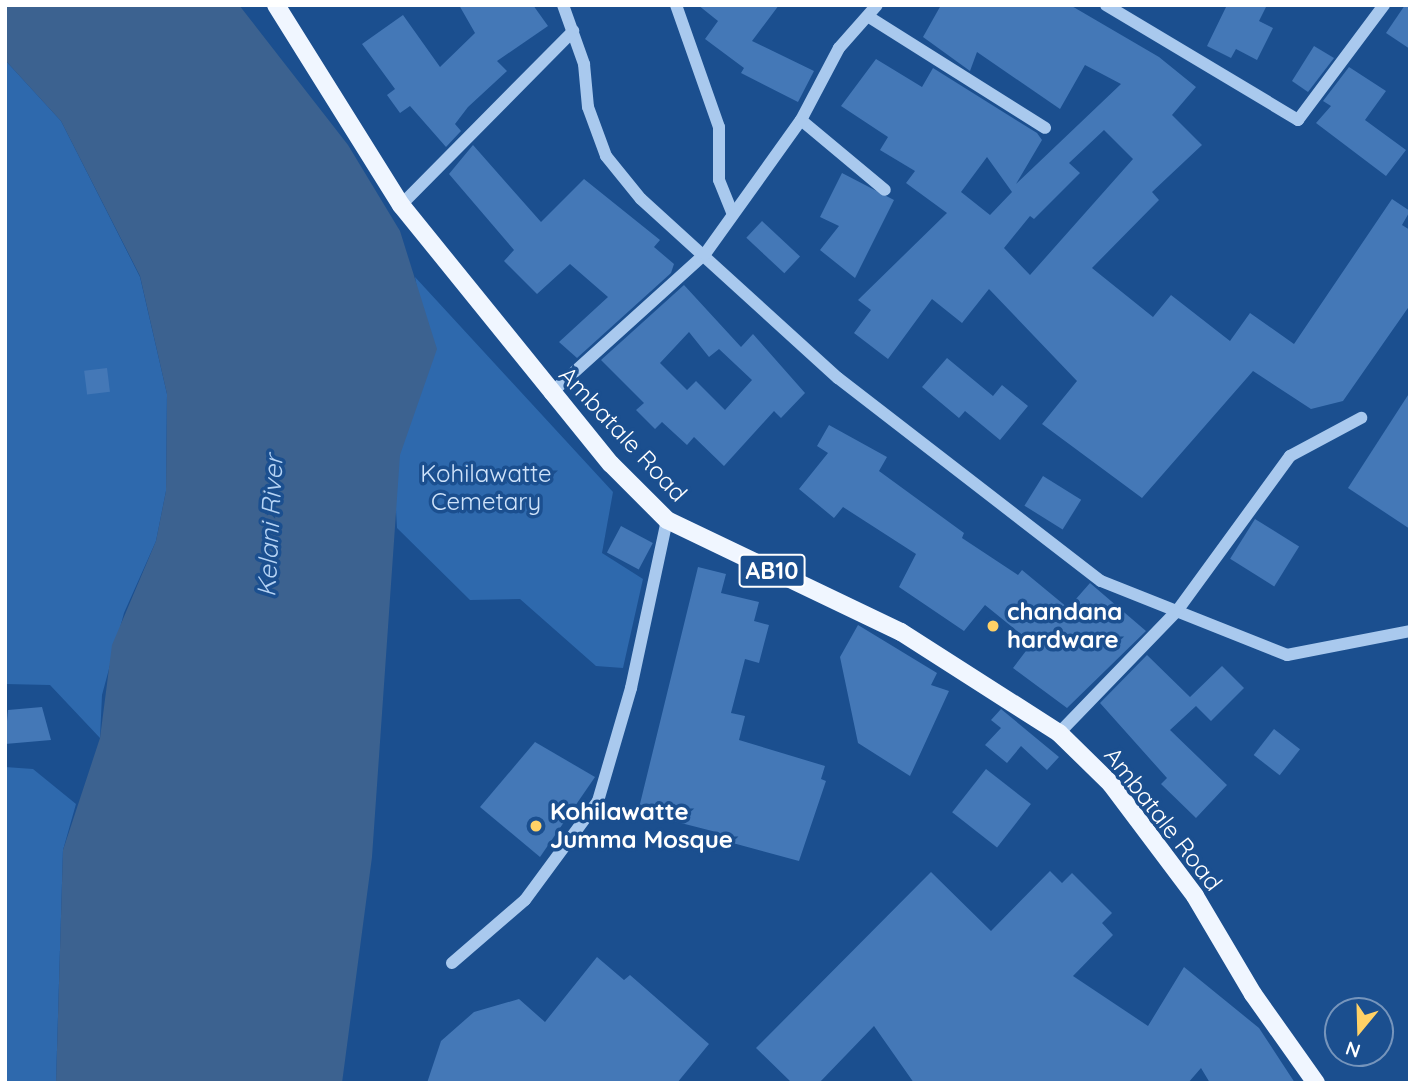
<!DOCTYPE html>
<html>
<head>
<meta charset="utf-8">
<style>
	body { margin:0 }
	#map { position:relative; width:1415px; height:1088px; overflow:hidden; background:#1b4f8f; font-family:Quicksand,sans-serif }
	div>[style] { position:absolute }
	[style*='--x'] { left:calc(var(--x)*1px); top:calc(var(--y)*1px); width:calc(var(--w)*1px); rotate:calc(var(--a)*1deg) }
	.green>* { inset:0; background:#2e69ad }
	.water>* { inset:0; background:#3c6290 }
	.building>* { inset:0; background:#4478b7; transform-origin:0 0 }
	.minor>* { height:12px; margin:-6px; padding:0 6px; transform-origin:6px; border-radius:6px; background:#a9c9ee }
	.major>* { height:18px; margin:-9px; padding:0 9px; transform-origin:9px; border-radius:9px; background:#f0f6ff }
	.dots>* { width:19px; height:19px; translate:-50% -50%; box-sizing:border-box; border:4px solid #1b4f8f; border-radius:50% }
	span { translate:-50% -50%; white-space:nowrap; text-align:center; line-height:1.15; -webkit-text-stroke:7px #1b4f8f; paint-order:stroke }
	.shield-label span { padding:2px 5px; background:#1b4f8f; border:2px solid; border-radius:5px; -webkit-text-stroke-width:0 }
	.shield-label { font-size:23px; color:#fff; font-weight:700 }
	.street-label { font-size:24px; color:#fff }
	.park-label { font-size:24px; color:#cfe3fa }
	.poi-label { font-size:24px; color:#fff; font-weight:700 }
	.left { translate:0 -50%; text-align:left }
	.water-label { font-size:26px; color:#b5d3f5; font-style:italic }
	.frame { position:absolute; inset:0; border:7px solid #fff; pointer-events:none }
	.north { position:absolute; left:1324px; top:997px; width:70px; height:70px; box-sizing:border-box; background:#1b4f8f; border:2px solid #7695bc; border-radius:50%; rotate:199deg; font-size:19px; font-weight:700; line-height:28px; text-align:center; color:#fff }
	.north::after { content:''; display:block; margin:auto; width:24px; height:32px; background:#ffd166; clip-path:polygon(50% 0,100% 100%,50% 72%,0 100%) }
</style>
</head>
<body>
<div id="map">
	<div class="green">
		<div style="clip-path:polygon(5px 60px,61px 121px,140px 277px,167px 394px,166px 491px,156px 541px,124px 613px,102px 695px,100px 738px,50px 685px,5px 684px)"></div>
		<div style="clip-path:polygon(415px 277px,613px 492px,602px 553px,643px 579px,623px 668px,596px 666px,520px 599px,470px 600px,397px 528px,393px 457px,428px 351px)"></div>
		<div style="clip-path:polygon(5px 767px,33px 769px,76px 804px,63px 850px,56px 1083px,5px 1083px)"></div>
	</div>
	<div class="water">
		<div style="clip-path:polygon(5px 5px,239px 5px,348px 145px,400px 231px,437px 349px,400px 455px,372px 857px,342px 1083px,56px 1083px,63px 850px,100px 738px,112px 645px,156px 541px,166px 491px,167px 394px,140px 276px,61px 121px,5px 60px)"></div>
	</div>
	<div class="building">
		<div style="clip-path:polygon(459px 5px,533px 5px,548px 26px,497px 61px,507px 71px,468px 107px,455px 124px,461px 131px,446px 147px,410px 106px,400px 113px,387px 95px,395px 89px,362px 44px,403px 15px,440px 67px,475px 33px)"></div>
		<div style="clip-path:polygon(698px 5px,779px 5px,752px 41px,814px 71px,798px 102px,741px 73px,744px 68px,705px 39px,718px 21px)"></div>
		<div style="clip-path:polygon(evenodd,941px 5px,1070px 5px,1159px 57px,1196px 87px,1172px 115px,1202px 145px,1152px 192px,1159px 200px,1092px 268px,1153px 317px,1171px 295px,1230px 341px,1250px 313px,1294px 344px,1392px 199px,1410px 211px,1402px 225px,1410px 230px,1410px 305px,1343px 401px,1311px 409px,1253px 371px,1142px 498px,1042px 424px,1077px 381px,989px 289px,962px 323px,932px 299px,888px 359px,854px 333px,871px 310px,858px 300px,947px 213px,906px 183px,915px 171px,880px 150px,888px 137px,841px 106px,876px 59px,922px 87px,933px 68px,1037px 133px,1042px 140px,1016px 184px,1121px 84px,1085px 65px,1060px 109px,977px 52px,970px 71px,923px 37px,941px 5px,1104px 130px,1133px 159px,1030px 275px,1004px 248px,1030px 216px,1034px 219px,1080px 173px,1069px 163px,1104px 130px,941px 5px,987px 157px,1012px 192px,990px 215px,961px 192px,987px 157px)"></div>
		<div style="clip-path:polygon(1227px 5px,1267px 5px,1259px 21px,1273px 28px,1257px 60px,1236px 49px,1231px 58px,1207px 46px)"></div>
		<div style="clip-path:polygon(1405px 5px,1410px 5px,1410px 49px,1386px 33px)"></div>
		<div style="clip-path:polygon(1314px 46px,1334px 58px,1308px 92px,1292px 81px)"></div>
		<div style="clip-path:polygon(1349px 67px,1386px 91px,1365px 120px,1406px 150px,1386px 176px,1316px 123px,1331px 106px,1323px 101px)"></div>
		<div style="clip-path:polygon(473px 145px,541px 222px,584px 179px,660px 240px,654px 247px,674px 264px,671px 273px,577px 358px,559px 342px,608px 297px,570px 264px,537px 294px,504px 261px,514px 250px,449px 174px)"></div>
		<div style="clip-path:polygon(842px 173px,894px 200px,855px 278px,820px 250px,839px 226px,820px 217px)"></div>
		<div style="left:762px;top:221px;width:52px;height:23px;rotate:43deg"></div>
		<div style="clip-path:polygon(evenodd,684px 285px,741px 347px,753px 334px,805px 393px,781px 418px,774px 411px,724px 466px,694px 437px,687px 445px,662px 422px,655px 429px,636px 410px,644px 403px,601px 360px,684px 285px,689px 332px,709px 357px,719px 349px,752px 380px,725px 410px,696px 381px,687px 390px,660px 363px,689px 332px)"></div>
		<div style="clip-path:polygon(947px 358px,993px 396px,1002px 385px,1028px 406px,1000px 440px,965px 411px,959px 418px,922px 387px)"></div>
		<div style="left:107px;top:368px;width:24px;height:23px;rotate:83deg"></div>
		<div style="clip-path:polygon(1410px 392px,1410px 529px,1348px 488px)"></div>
		<div style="clip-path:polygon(829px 425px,887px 457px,879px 471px,964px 533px,962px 538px,1018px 575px,1022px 570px,1068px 608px,1090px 583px,1146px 631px,1067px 708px,1013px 668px,1032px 643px,985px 605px,964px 631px,899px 587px,916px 554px,843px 507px,834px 518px,799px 489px,828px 453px,817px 446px)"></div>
		<div style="left:1043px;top:476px;width:45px;height:35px;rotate:32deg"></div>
		<div style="left:1255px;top:519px;width:52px;height:47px;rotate:32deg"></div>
		<div style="left:621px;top:526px;width:36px;height:30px;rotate:28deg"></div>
		<div style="clip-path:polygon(698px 567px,726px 574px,721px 593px,759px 602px,754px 621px,769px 625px,759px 663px,745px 659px,731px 713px,745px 716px,739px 740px,825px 766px,821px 779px,826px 781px,799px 861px,718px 839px,720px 833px,638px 812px)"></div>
		<div style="clip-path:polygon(858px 625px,937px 673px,931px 685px,949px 691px,910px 776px,858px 743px,840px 657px)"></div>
		<div style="clip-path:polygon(1147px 655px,1190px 697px,1222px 666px,1244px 688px,1211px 721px,1196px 706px,1170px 730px,1227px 785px,1196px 818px,1161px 784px,1167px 778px,1100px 703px)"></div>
		<div style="clip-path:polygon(42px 707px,51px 740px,5px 744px,8px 710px)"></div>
		<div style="clip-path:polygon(1001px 709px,1059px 757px,1047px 770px,1021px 746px,1007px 763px,985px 745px,1001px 728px,991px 720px)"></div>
		<div style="left:1274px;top:729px;width:33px;height:33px;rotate:38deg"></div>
		<div style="clip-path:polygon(535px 742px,595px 777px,540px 857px,480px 807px)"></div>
		<div style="left:986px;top:769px;width:57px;height:55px;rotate:38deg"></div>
		<div style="clip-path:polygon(1050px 871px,1062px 883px,1072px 873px,1112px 913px,1102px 923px,1113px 935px,1073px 976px,1148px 1026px,1184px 967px,1259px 1028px,1295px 1083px,1210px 1083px,1201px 1068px,1188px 1083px,914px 1083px,874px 1026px,819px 1083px,792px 1083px,756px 1048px,931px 872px,991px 931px)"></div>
		<div style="clip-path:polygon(597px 957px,624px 980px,630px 975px,709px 1044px,677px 1083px,427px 1083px,441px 1041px,474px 1012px,519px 999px,545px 1022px)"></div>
	</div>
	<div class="minor">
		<div style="--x:563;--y:5;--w:63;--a:70.4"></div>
		<div style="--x:584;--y:64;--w:43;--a:84.7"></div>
		<div style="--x:588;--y:107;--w:52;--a:69.8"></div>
		<div style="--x:606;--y:156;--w:55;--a:50.9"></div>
		<div style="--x:641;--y:199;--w:266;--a:42.3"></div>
		<div style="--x:838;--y:378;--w:332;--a:37.7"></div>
		<div style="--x:1101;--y:581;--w:200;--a:21.7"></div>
		<div style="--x:1287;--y:655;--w:125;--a:-11"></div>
		<div style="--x:676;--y:5;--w:129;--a:70.6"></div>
		<div style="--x:719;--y:127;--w:53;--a:90"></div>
		<div style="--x:719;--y:180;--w:35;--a:68"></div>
		<div style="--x:1106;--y:5;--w:224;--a:30.9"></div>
		<div style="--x:1298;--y:120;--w:144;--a:-53.2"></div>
		<div style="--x:869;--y:17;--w:208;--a:32.2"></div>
		<div style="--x:801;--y:120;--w:109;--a:39.8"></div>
		<div style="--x:401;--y:205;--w:245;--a:-45.3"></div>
		<div style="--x:550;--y:394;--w:209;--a:-42.1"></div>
		<div style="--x:705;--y:254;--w:165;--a:-54.4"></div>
		<div style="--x:801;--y:120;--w:81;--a:-62.2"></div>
		<div style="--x:839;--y:48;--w:57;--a:-48.5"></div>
		<div style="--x:1059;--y:733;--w:170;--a:-46"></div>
		<div style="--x:1177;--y:611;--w:192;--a:-53.9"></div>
		<div style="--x:1290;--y:456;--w:81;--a:-28.2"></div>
		<div style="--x:452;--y:963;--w:96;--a:-40.8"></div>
		<div style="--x:525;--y:900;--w:123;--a:-53.6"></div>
		<div style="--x:598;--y:801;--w:118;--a:-73.7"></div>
		<div style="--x:631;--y:688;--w:172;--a:-77.9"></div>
	</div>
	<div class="major">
		<div style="--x:276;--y:5;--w:236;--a:58"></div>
		<div style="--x:401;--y:205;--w:333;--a:51"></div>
		<div style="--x:611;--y:464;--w:79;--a:45"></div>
		<div style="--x:667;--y:520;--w:259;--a:25.6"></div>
		<div style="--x:901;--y:632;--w:188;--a:32.6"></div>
		<div style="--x:1059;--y:733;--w:73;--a:44.4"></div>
		<div style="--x:1111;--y:784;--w:140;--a:53.1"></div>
		<div style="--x:1195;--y:896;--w:114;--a:59.4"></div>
		<div style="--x:1253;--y:994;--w:109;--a:54.7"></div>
	</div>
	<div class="dots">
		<div style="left:993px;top:626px;background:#ffd166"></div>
		<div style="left:536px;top:826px;background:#ffd166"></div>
	</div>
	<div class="shield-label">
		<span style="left:772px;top:571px">AB10</span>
	</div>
	<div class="street-label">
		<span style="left:623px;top:434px;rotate:47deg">Ambatale Road</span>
		<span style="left:1163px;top:819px;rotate:52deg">Ambatale Road</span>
	</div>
	<div class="park-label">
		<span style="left:486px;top:488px">Kohilawatte<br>Cemetary</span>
	</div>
	<div class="poi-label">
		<span class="left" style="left:1007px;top:626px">chandana<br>hardware</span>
		<span class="left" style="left:550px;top:826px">Kohilawatte<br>Jumma Mosque</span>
	</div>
	<div class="water-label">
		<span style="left:270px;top:526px;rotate:-87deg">Kelani River</span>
	</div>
	<div class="frame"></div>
	<div class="north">N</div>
</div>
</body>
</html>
